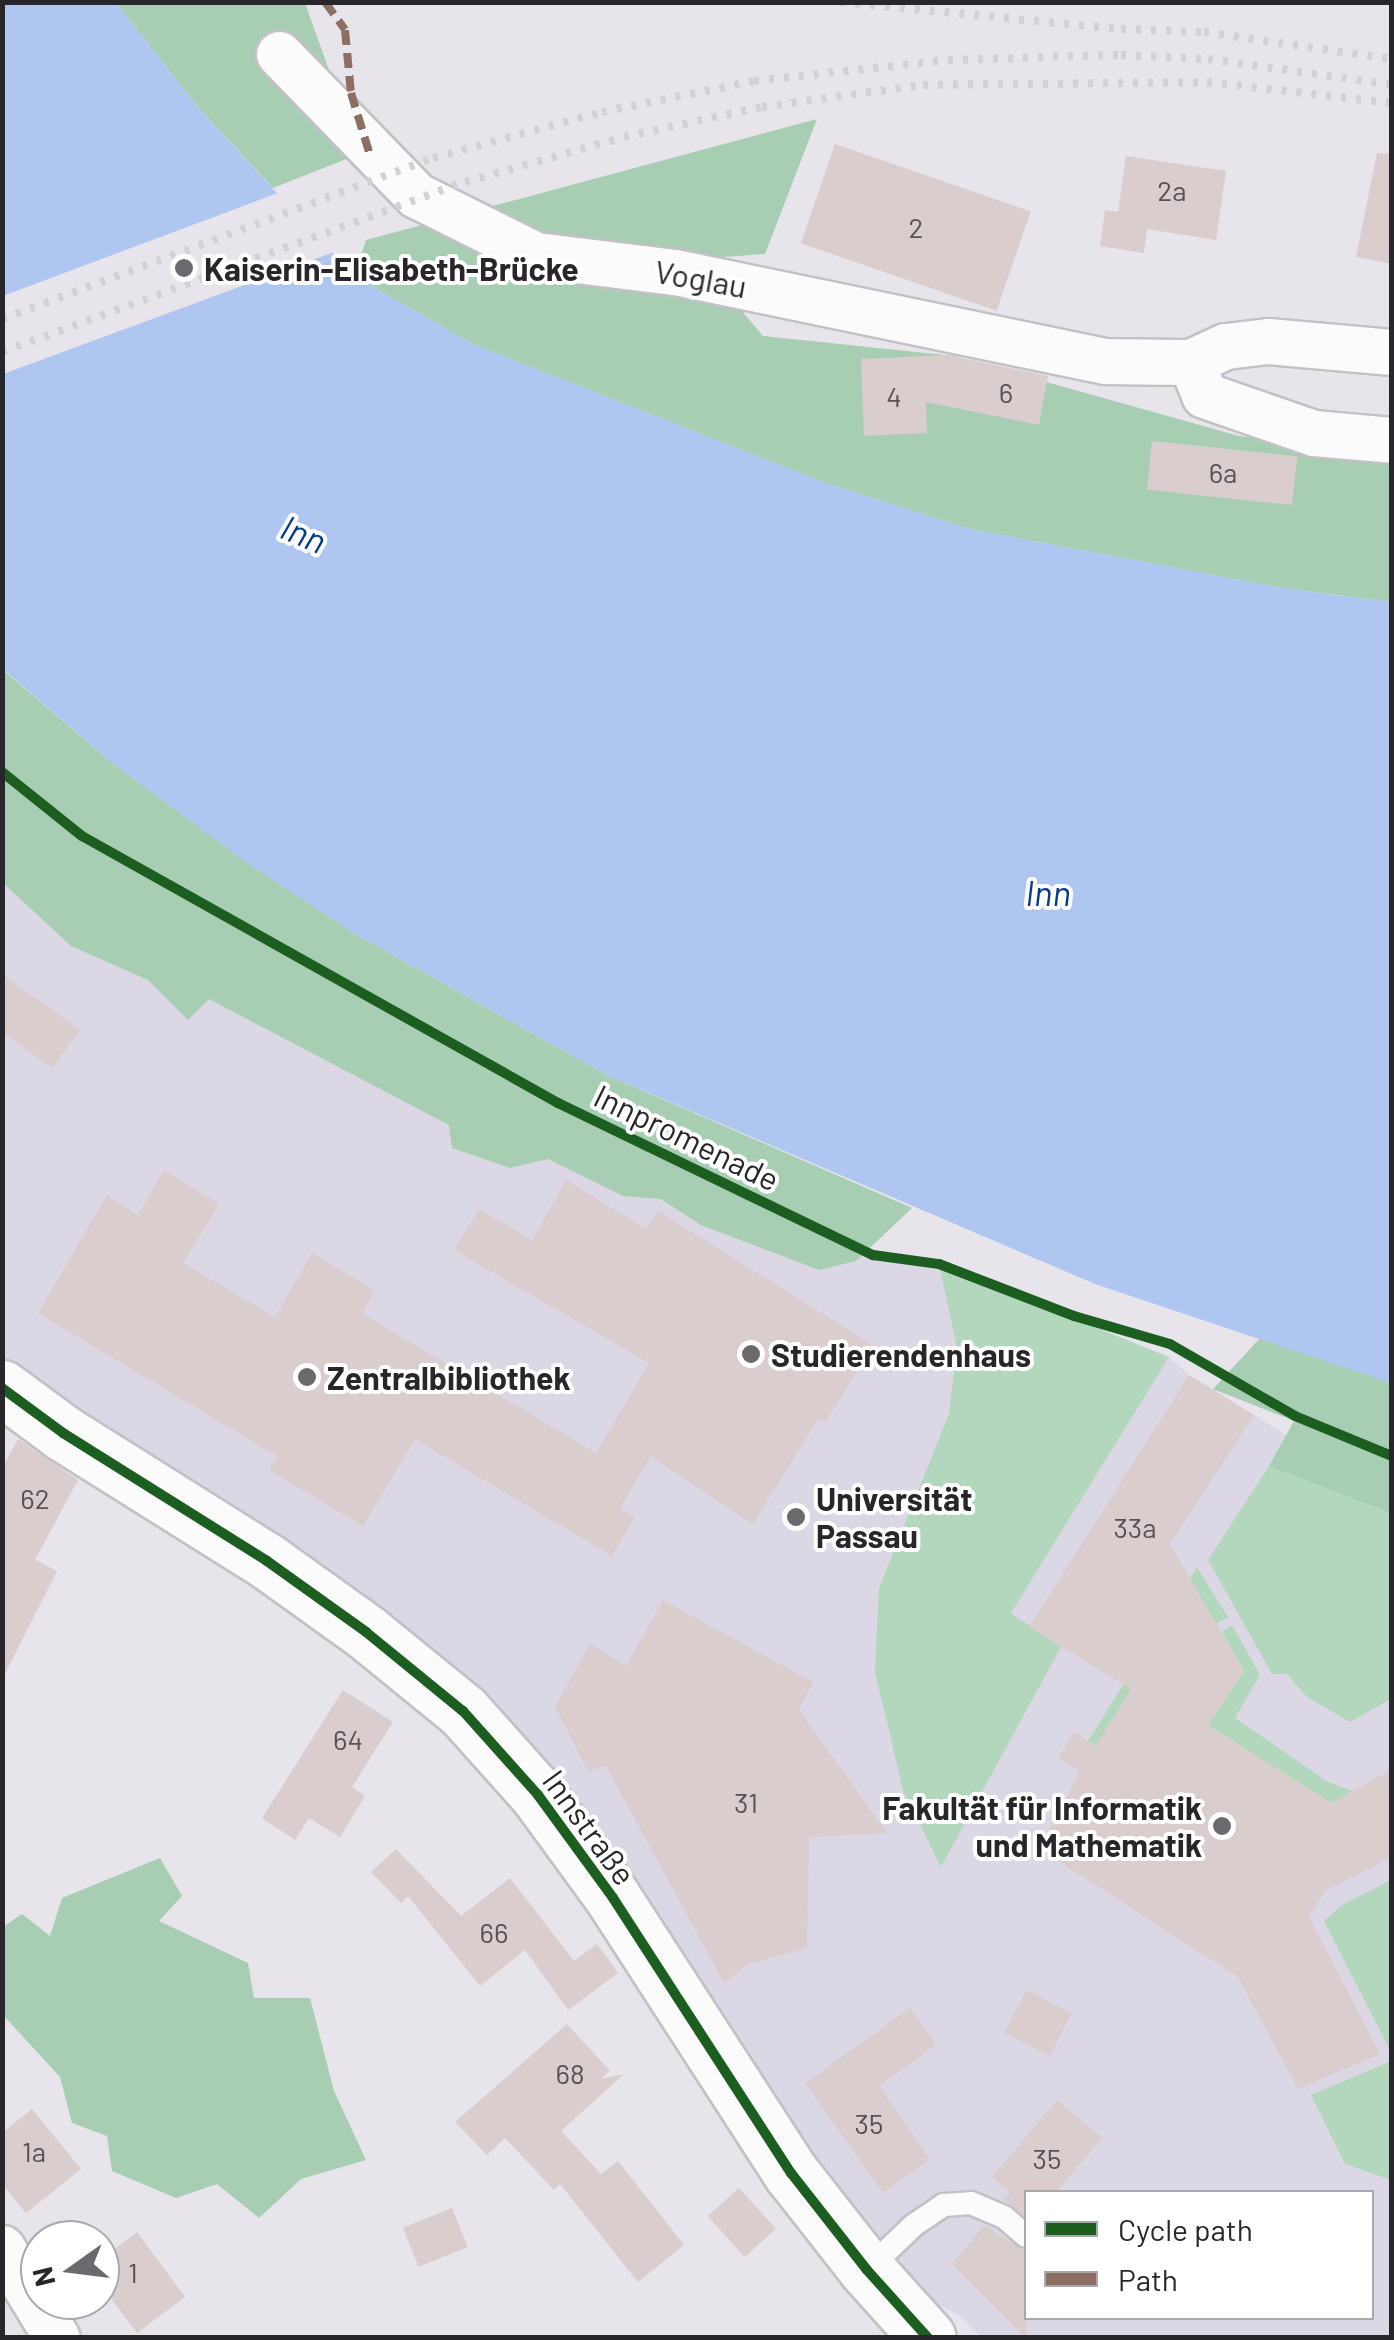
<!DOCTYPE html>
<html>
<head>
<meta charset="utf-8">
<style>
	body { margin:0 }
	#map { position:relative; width:1394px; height:2340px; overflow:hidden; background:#e7e4eb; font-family:Barlow,sans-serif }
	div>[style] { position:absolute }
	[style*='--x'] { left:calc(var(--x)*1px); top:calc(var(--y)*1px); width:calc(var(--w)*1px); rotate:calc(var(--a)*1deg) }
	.built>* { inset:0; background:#dcd7e4 }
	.green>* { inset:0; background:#b2d7bd }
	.forest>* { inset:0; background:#a7ceb2 }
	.water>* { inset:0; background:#afc7f0 }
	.pier>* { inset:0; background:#e7e4eb }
	.building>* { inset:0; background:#d9cdce; transform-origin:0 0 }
	.roads { filter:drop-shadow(2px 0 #c3c1c6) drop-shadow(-2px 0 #c3c1c6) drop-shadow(0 2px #c3c1c6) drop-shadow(0 -2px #c3c1c6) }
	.service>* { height:22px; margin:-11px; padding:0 11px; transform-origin:11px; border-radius:11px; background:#fbfbfc }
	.minor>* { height:45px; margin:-22.5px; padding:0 22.5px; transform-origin:22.5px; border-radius:22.5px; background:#fbfbfc }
	.tertiary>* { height:55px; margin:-27.5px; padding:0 27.5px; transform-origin:27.5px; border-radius:27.5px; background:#fbfbfc }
	.rail>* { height:8px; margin-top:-4px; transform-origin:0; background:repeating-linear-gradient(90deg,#d2d1d3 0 5px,transparent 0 15px) }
	.quiet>* { height:8px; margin-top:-4px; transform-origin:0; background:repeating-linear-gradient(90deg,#8d6e63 0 15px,transparent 0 23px) }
	.cycleway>* { height:10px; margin:-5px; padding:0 5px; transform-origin:5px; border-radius:5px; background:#1b5e20 }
	.dots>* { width:28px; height:28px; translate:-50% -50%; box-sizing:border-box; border:5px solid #fff; border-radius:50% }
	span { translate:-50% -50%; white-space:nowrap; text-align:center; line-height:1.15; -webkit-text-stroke:8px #fff; paint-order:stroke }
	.number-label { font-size:28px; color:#575256 }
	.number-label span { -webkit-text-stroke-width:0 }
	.poi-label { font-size:32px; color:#28262a; font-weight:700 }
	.left { translate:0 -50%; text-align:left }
	.right { translate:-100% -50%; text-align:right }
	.street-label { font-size:32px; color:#28262a }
	.water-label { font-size:35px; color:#033d8a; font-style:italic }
	.frame { position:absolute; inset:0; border:5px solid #28262a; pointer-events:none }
	.legend { position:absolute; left:1024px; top:2190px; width:350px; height:130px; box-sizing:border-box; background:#fff; border:2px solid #a9a8aa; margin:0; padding:12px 18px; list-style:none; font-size:30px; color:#28262a }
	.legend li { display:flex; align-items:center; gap:20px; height:50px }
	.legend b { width:50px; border:2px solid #a9a8aa }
	.north { position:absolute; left:20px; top:2220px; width:100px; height:100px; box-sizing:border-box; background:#fff; border:2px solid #a9a8aa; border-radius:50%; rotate:256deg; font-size:28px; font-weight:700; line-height:40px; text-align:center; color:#28262a }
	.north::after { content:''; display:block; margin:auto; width:35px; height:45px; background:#6b686e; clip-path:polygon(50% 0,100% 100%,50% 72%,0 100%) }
</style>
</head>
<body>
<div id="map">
	<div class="built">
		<div style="clip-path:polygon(evenodd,2px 772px,558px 1103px,873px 1255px,939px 1264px,1169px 1357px,1189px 1375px,1288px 1436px,1391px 1474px,1391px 2337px,982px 2337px,959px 2315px,867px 2270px,538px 1795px,3px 1387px,2px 772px,1026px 2192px,1372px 2192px,1372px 2318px,1026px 2318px,1026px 2192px)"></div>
	</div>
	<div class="green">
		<div style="clip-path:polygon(939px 1264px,1169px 1357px,1011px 1613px,1061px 1647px,941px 1867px,903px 1790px,875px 1672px,879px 1588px,949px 1414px,957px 1348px)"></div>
		<div style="clip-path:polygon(1269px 1466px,1391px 1513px,1391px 1699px,1350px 1722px,1307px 1697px,1287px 1674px,1272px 1674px,1208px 1560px)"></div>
		<div style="clip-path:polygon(1197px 1567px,1228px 1617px,1216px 1624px,1194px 1588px,1096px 1746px,1088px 1741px)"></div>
		<div style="clip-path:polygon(1232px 1625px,1260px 1675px,1235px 1718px,1328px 1782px,1353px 1791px,1331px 1803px,1208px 1725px,1244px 1671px,1222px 1632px)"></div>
		<div style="clip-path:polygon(1391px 1880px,1391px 2052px,1324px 1921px,1342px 1905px)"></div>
		<div style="clip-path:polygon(1391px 2061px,1391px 2180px,1345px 2164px,1311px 2095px)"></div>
	</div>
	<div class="forest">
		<div style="clip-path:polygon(116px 3px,305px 3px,359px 154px,273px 188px,201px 111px)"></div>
		<div style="clip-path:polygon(817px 119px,765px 254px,698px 259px,763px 336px,954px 356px,1239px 436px,1391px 454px,1391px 602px,1283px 588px,970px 529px,828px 484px,475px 345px,354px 276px,366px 240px)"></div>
		<div style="clip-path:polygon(2px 669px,111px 762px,247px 862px,357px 935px,607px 1075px,912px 1208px,856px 1261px,819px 1270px,701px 1225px,661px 1199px,623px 1196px,548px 1159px,510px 1168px,452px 1148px,449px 1125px,209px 999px,188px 1020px,148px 980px,71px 946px,3px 883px)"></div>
		<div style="clip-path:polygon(1262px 1336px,1391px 1383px,1391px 1513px,1269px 1466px,1294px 1421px,1213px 1389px)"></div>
		<div style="clip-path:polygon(160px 1858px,182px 1896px,159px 1921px,248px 1963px,254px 1998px,310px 1998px,334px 2091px,366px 2160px,301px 2179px,259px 2218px,217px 2184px,176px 2198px,112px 2171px,107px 2136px,72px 2123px,60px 2077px,3px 2015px,3px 1927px,22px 1914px,50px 1936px,62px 1898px)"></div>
	</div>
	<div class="water">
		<div style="clip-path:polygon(3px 2px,116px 3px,201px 111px,354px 276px,475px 345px,828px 484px,970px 529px,1283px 588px,1391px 602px,1391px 1383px,1095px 1284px,607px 1075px,357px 935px,247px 863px,111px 762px,3px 669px)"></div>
	</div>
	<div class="pier">
		<div style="clip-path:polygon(283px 191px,337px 251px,3px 374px,3px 296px)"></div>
	</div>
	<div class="building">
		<div style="left:835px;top:144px;width:207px;height:105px;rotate:19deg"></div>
		<div style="clip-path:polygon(1377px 153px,1392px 154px,1392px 264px,1356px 257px)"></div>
		<div style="clip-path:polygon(1126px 156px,1226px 171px,1216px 240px,1147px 229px,1144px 253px,1100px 246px,1105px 210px,1118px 212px)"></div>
		<div style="clip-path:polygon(947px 355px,1048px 376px,1039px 425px,926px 402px,927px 433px,864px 436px,861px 359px)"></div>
		<div style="left:1152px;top:441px;width:146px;height:49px;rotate:6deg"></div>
		<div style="clip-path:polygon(2px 974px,80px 1030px,52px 1068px,2px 1032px)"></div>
		<div style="clip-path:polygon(164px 1170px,219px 1204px,183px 1263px,275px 1317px,312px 1253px,374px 1290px,363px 1314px,596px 1453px,649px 1363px,454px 1250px,479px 1209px,532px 1240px,566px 1180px,646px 1229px,658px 1211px,873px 1345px,825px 1423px,818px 1419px,753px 1524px,651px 1456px,620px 1508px,635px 1517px,612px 1556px,415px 1439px,363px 1526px,269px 1470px,277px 1456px,38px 1313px,107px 1195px,138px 1215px)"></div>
		<div style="clip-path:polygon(1189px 1375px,1254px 1415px,1170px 1544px,1244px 1671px,1208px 1725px,1331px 1803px,1392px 1769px,1392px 1857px,1325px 1891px,1309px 1917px,1380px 2054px,1298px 2089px,1238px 1977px,1040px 1849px,1080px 1771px,1058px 1758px,1074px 1732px,1096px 1746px,1131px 1689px,1029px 1627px)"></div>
		<div style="clip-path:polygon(18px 1439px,78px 1480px,35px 1560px,57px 1571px,2px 1680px,2px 1468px)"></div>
		<div style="clip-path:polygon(663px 1600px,813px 1682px,799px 1710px,887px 1833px,809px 1837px,807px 1948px,748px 1964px,724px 1983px,606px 1766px,588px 1771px,555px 1707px,590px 1644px,626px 1666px)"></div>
		<div style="clip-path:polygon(343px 1690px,393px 1722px,352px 1787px,365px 1796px,340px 1837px,309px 1818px,295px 1840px,262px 1818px)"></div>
		<div style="clip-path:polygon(396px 1849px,461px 1916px,510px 1878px,574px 1961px,597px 1944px,618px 1973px,568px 2010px,525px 1950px,480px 1986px,408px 1896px,401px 1903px,371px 1872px)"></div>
		<div style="left:1026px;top:1990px;width:51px;height:48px;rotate:27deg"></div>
		<div style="clip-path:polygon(910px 2008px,936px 2045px,879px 2086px,930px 2159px,883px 2193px,805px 2083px)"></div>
		<div style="clip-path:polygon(567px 2024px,610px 2071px,600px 2079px,624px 2074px,561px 2131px,601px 2174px,618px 2161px,684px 2245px,638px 2282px,560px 2184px,554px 2190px,505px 2138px,487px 2155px,455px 2122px)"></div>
		<div style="clip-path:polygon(1057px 2100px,1102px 2138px,1056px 2192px,1026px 2192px,1026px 2217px,1004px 2200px,1010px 2192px,992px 2177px)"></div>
		<div style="clip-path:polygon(32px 2109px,81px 2169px,26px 2213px,2px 2184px,2px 2133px)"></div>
		<div style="left:739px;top:2188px;width:55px;height:42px;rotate:48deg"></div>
		<div style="left:452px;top:2208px;width:42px;height:53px;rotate:68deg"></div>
		<div style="clip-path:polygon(984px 2225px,1026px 2251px,1026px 2338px,952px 2264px)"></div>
		<div style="clip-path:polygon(137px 2232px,185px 2297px,137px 2333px,100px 2284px,100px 2260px)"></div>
	</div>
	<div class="roads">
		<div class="service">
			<div style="--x:867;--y:2270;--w:65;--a:-43.8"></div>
			<div style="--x:914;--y:2225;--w:36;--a:-34"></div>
			<div style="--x:944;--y:2205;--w:27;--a:-4"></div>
			<div style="--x:971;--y:2203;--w:36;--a:23"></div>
			<div style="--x:1004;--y:2217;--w:29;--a:41"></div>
		</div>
		<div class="minor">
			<div style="--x:279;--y:54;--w:197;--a:45.8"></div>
			<div style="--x:416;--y:195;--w:134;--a:26.6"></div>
			<div style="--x:536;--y:255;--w:140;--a:7"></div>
			<div style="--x:675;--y:272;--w:440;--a:11.7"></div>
			<div style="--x:1106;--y:361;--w:85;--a:0.7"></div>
			<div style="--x:1191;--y:362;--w:38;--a:-25"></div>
			<div style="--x:1226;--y:346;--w:42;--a:-6.8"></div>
			<div style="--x:1268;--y:341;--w:124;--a:5.1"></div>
			<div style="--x:1191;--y:362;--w:35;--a:68"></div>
			<div style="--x:1204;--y:395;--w:116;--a:19.1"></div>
			<div style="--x:1314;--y:433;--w:78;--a:5.1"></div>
			<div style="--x:2;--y:2248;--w:105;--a:58.6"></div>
		</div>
		<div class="tertiary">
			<div style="--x:2;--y:1388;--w:76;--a:36.4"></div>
			<div style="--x:63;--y:1433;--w:241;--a:32.1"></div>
			<div style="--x:267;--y:1561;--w:122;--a:35.6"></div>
			<div style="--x:366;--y:1632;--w:125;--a:39.2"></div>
			<div style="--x:463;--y:1711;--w:113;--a:48.2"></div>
			<div style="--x:538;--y:1795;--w:127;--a:53.9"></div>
			<div style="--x:613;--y:1898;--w:328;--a:57.1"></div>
			<div style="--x:791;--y:2173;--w:123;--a:51.9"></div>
			<div style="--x:867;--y:2270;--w:91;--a:48.1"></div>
		</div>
	</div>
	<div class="rail">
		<div style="--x:840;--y:2;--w:282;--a:5.5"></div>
		<div style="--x:1121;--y:29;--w:83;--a:2.1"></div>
		<div style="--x:1204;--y:32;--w:190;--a:8.2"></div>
		<div style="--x:2;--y:319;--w:460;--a:-20.5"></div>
		<div style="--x:433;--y:158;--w:175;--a:-15.2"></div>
		<div style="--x:602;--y:112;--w:155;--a:-11.5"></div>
		<div style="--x:754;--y:81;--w:195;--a:-6.2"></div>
		<div style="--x:948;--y:60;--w:173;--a:-1.7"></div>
		<div style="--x:1121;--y:55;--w:87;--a:2.6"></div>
		<div style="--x:1208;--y:59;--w:186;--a:8"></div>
		<div style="--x:2;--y:352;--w:493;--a:-20.2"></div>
		<div style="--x:465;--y:182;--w:165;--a:-15.8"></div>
		<div style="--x:624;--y:137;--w:141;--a:-12.3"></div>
		<div style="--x:762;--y:107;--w:162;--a:-7.8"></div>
		<div style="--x:923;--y:85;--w:284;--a:-0.6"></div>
		<div style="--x:1207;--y:82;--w:186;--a:6.5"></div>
	</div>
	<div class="quiet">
		<div style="--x:325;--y:2;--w:34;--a:54"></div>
		<div style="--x:345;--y:30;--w:63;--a:84.6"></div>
		<div style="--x:351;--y:93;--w:62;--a:73"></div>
	</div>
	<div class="cycleway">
		<div style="--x:2;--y:772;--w:102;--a:38.7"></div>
		<div style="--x:82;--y:836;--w:546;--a:29.29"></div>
		<div style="--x:558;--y:1103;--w:350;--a:25.8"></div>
		<div style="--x:873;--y:1255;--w:67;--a:7.8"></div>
		<div style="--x:939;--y:1264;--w:145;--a:21.1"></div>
		<div style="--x:1074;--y:1316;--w:100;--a:16.3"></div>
		<div style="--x:1170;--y:1344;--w:144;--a:29.9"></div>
		<div style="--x:1295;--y:1416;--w:105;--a:22.4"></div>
		<div style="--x:2;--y:1388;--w:76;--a:36.4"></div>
		<div style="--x:63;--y:1433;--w:241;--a:32.1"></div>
		<div style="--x:267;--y:1561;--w:122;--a:35.6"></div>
		<div style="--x:366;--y:1632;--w:125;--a:39.2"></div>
		<div style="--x:463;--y:1711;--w:113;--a:48.2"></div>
		<div style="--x:538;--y:1795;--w:127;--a:53.9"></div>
		<div style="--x:613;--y:1898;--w:328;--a:57.1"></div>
		<div style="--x:791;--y:2173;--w:123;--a:51.9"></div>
		<div style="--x:867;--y:2270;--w:91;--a:48.1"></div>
	</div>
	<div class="dots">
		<div style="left:184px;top:268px;background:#6b686e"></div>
		<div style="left:751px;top:1354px;background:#6b686e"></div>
		<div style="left:307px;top:1377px;background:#6b686e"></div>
		<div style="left:796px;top:1517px;background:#6b686e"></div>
		<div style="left:1222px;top:1826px;background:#6b686e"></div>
	</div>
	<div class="number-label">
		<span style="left:1172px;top:190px">2a</span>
		<span style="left:916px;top:227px">2</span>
		<span style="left:1006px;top:392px">6</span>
		<span style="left:894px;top:396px">4</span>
		<span style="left:1223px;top:472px">6a</span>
		<span style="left:35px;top:1498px">62</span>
		<span style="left:1135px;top:1527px">33a</span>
		<span style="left:348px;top:1739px">64</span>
		<span style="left:746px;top:1802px">31</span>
		<span style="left:494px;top:1932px">66</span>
		<span style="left:570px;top:2073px">68</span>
		<span style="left:869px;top:2123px">35</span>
		<span style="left:34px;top:2151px">1a</span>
		<span style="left:1047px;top:2158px">35</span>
		<span style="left:133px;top:2272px">1</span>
	</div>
	<div class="poi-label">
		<span class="left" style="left:204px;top:268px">Kaiserin-Elisabeth-Brücke</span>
		<span class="left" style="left:771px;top:1354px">Studierendenhaus</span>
		<span class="left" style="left:327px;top:1377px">Zentralbibliothek</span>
		<span class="left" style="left:816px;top:1517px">Universität<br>Passau</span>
		<span class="right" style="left:1202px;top:1826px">Fakultät für Informatik<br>und Mathematik</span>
	</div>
	<div class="street-label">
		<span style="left:701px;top:278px;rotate:10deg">Voglau</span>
		<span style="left:687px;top:1137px;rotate:26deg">Innpromenade</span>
		<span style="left:590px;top:1827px;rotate:54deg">Innstraße</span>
	</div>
	<div class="water-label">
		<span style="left:304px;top:533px;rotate:23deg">Inn</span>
		<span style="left:1048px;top:892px">Inn</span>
	</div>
	<div class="frame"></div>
	<ul class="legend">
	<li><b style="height:12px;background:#1b5e20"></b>Cycle path</li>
	<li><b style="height:12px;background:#8d6e63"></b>Path</li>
	</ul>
	<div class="north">N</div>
</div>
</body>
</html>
